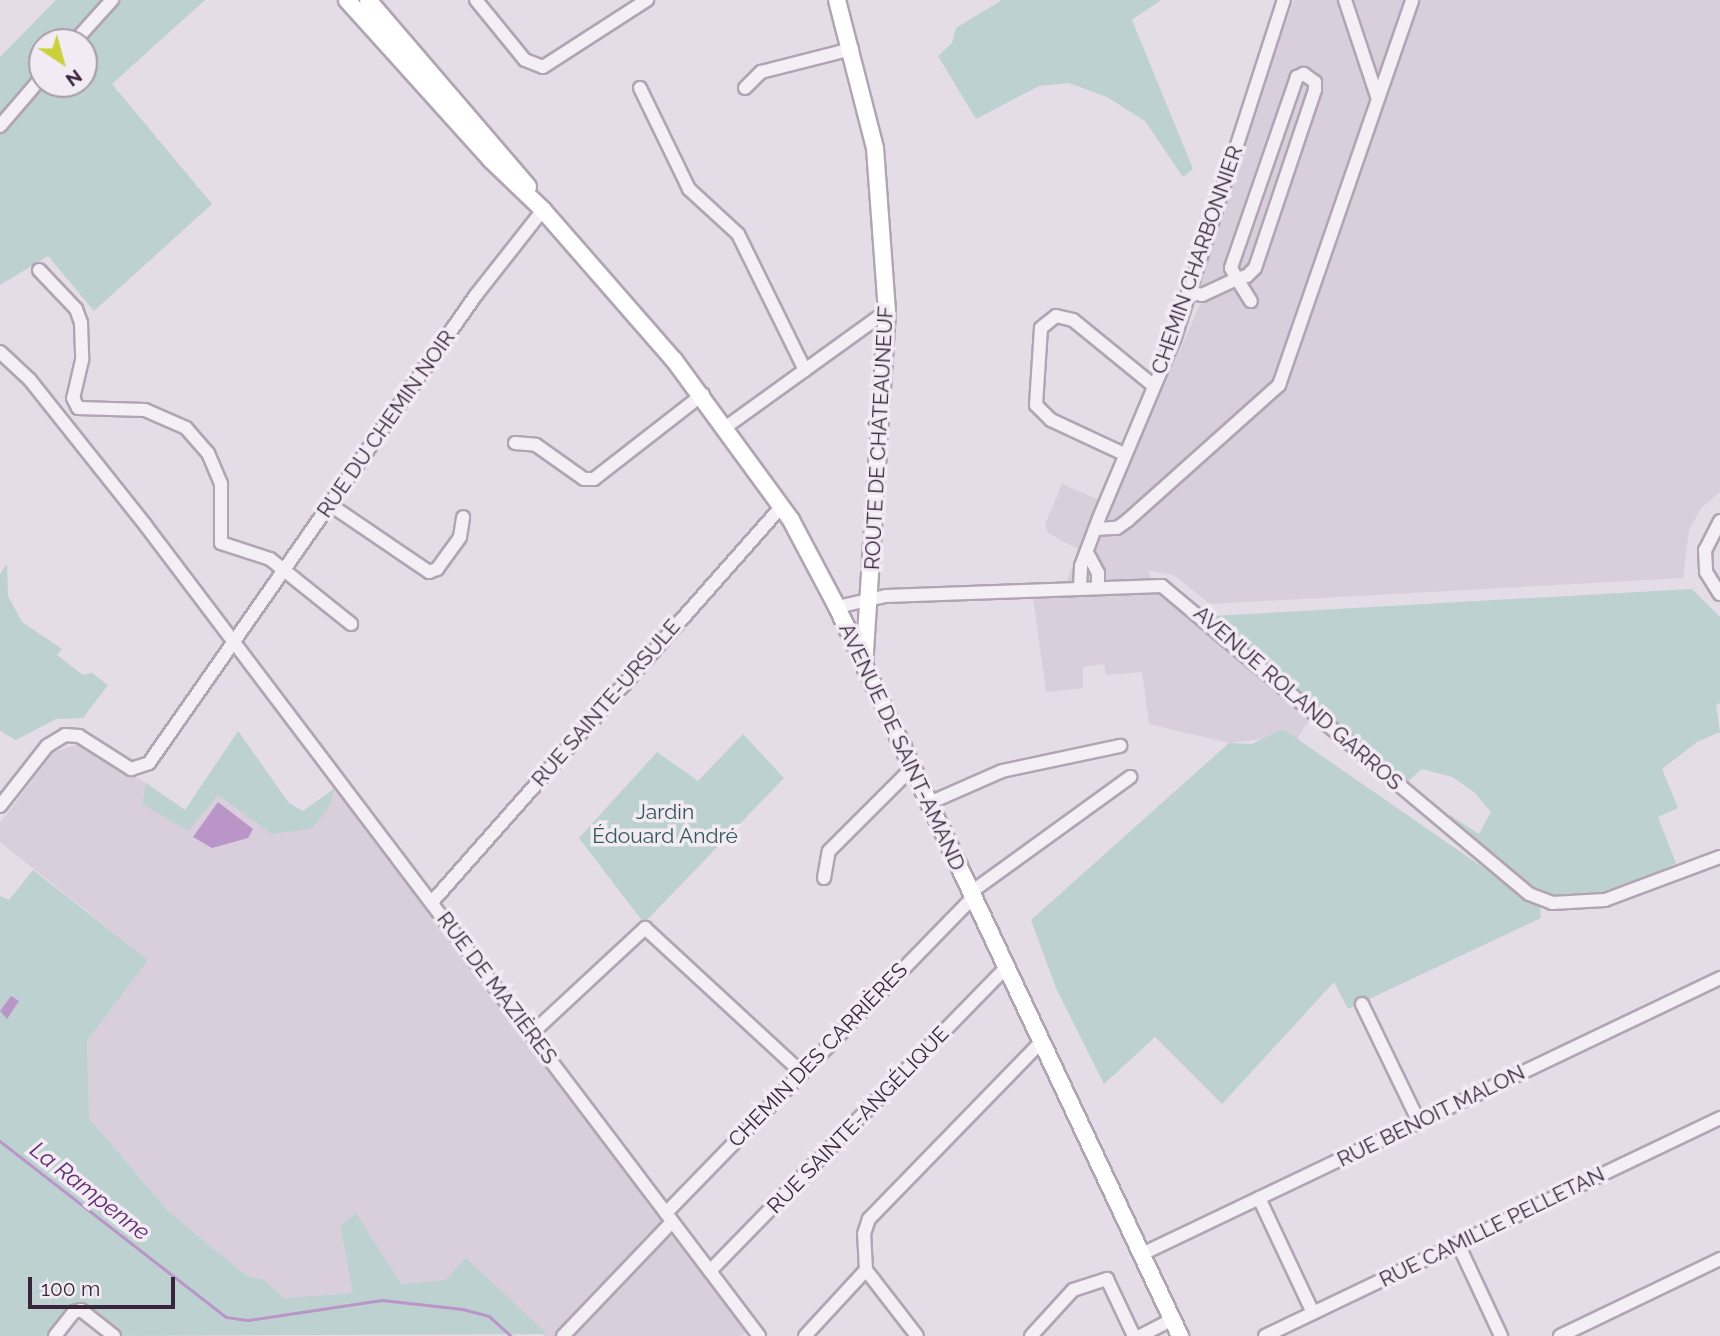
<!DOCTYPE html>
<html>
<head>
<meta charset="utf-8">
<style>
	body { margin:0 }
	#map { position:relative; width:1720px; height:1336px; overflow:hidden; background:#e4dce7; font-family:Raleway,sans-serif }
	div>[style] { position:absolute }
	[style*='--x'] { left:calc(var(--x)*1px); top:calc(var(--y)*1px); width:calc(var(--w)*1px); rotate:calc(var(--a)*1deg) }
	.built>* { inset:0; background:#d9cedc }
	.green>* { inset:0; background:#bdd1d0 }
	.water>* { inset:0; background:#ba95c8 }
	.stream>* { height:2.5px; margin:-1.25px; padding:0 1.25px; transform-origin:1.25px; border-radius:1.25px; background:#ba95c8 }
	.roads { filter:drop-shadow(2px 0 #b1a5b4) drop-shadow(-2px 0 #b1a5b4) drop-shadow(0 2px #b1a5b4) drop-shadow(0 -2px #b1a5b4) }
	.minor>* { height:12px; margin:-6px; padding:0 6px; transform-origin:6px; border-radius:6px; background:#f4eef5 }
	.major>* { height:16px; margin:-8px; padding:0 8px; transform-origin:8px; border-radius:8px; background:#fff }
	span { translate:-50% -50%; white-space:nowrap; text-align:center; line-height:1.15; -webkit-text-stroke:7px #f2ebf4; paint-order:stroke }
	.street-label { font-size:21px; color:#39253d }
	.park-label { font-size:21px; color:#325959 }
	.water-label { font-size:23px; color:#612e72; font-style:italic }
	.north { position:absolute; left:28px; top:28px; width:70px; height:70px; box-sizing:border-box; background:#f2ebf4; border:2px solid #a89cab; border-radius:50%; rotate:144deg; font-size:19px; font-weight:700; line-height:28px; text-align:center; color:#39253d }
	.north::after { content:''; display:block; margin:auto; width:24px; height:32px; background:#cad13b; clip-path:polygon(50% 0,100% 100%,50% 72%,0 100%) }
	.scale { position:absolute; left:28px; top:1277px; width:147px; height:32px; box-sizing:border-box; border:4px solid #39253d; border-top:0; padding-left:9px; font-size:21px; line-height:24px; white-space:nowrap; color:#39253d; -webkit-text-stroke:5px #f2ebf4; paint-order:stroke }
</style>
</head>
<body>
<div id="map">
	<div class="built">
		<div style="clip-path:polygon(1294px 0,1720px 0,1720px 492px,1701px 508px,1689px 530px,1683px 578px,1210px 604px,1174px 575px,1148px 570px,1154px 592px,1172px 599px,1309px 720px,1297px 739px,1283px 729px,1271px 738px,1229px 743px,1149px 724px,1142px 672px,1106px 675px,1104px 664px,1083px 667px,1083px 688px,1046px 692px,1033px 596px,1062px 595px,1078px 549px,1048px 533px,1045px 524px,1062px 484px,1111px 505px,1202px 300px,1201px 287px,1240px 149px)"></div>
		<div style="clip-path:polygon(79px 744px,146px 783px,142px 804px,187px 830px,218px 794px,272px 834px,289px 830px,329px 807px,335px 788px,746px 1332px,742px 1336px,545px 1336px,466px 1258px,445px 1280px,401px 1284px,340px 1227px,354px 1293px,284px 1298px,263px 1279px,248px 1277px,167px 1210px,89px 1118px,87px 1041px,148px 960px,0 842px,0 823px,54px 752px)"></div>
	</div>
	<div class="green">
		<div style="clip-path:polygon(evenodd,56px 0,205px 0,112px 84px,212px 204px,94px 311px,48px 256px,0 285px,0 57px,56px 0,42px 42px,84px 42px,84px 84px,42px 84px,42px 42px)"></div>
		<div style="clip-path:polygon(1002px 0,1161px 0,1132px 20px,1193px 169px,1183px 177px,1145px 121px,1107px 97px,1069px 83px,1039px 86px,976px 119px,938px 56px,952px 43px,956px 28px)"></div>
		<div style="clip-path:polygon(7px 564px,8px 596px,22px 622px,62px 649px,57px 655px,83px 675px,92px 673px,108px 685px,83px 718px,56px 719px,16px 740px,0 731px,0 574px)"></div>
		<div style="clip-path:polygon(1692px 589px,1720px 617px,1720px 703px,1716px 705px,1720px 732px,1697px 742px,1662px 769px,1678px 808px,1658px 817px,1676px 863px,1633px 885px,1571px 899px,1544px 894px,1519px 882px,1446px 819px,1450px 815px,1479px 834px,1491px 812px,1474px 792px,1452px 777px,1422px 769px,1405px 784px,1212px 616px)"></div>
		<div style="clip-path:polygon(1283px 729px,1540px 907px,1541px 918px,1348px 1009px,1334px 982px,1222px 1104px,1155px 1037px,1104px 1084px,1056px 988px,1031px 920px,1229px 743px,1252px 744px)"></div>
		<div style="clip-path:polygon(238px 731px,289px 803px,303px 811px,335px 788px,329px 807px,313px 828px,272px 834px,218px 795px,188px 831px,142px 804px,146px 783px,185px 810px)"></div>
		<div style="clip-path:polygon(743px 734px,784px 778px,644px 923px,579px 838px,657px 752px,698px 781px)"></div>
		<div style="clip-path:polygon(33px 870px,148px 960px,87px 1041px,89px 1118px,167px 1210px,248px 1277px,263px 1279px,284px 1298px,353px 1293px,340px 1226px,356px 1213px,401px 1284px,445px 1280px,466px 1258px,547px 1334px,114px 1336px,81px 1310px,55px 1336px,0 1336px,0 896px,9px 900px)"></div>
	</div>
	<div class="water">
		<div style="clip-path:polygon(218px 802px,253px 829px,248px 838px,212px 848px,193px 837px)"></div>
		<div style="clip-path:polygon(11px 996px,19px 1001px,7px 1019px,0 1011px)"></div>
	</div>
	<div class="stream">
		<div style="--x:0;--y:1141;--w:286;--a:37.9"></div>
		<div style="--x:226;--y:1317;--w:22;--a:8"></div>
		<div style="--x:248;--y:1320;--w:135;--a:-8.5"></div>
		<div style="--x:382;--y:1300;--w:81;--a:6.3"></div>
		<div style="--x:463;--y:1309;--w:27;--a:15"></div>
		<div style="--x:489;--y:1316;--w:30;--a:42"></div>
	</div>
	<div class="roads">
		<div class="minor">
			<div style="--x:476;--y:0;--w:77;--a:50.8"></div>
			<div style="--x:525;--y:60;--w:19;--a:21"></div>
			<div style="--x:543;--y:67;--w:124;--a:-32.8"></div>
			<div style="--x:1345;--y:0;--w:101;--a:71.6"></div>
			<div style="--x:74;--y:42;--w:57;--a:-47.9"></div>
			<div style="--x:640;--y:88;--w:112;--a:64.1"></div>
			<div style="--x:689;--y:189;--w:67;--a:42.6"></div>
			<div style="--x:738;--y:234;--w:152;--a:63.8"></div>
			<div style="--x:745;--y:88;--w:23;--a:-45"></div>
			<div style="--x:761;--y:72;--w:94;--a:-14.2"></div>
			<div style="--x:0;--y:126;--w:65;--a:-49.4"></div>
			<div style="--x:39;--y:270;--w:54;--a:46.5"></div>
			<div style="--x:76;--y:309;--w:15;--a:70"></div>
			<div style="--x:81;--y:323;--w:37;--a:88"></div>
			<div style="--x:82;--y:360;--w:39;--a:103"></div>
			<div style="--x:73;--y:398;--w:11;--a:63"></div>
			<div style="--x:78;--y:408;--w:67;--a:1.7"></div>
			<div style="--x:145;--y:410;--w:45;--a:23.7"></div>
			<div style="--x:186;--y:428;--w:33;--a:49"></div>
			<div style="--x:208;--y:453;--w:34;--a:67"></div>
			<div style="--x:221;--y:484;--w:59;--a:90"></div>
			<div style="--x:221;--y:543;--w:52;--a:18.1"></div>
			<div style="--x:270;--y:559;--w:104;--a:38.7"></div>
			<div style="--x:1188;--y:292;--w:14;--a:12"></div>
			<div style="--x:1202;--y:295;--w:38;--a:-25"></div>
			<div style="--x:1237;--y:279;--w:10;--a:-17"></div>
			<div style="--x:1247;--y:276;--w:11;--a:-45"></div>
			<div style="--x:1255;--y:268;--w:188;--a:-71.4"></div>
			<div style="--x:1315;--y:90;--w:8;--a:-90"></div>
			<div style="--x:1315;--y:82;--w:14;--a:-144"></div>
			<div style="--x:1304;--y:74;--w:8;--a:157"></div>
			<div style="--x:1297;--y:77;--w:202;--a:109.1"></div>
			<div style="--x:1231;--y:268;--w:13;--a:61"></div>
			<div style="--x:1237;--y:279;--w:26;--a:58"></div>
			<div style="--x:0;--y:352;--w:41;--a:43"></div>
			<div style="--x:30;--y:380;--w:186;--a:51.5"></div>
			<div style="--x:146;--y:526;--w:1016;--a:52.88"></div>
			<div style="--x:726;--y:427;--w:198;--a:-35.8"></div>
			<div style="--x:515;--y:443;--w:21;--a:5"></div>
			<div style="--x:536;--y:445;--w:59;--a:35.3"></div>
			<div style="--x:584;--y:479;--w:10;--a:0"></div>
			<div style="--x:594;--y:479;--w:138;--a:-37.9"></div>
			<div style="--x:1124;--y:454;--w:81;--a:-155"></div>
			<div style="--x:1051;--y:420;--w:21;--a:-135"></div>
			<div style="--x:1036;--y:405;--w:77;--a:-86.3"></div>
			<div style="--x:1041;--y:328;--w:19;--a:-39"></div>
			<div style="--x:1056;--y:316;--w:17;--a:13"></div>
			<div style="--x:1073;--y:320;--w:104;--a:39.2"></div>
			<div style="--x:329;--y:504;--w:121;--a:34.2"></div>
			<div style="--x:429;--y:572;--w:9;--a:-21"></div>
			<div style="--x:437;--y:569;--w:39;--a:-54"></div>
			<div style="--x:460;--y:537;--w:20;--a:-81"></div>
			<div style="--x:1720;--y:521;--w:33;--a:117"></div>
			<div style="--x:1705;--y:550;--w:22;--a:87"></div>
			<div style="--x:1706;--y:572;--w:26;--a:58"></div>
			<div style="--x:1095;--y:529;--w:22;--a:-3"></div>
			<div style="--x:1117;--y:528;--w:14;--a:-36"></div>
			<div style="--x:1128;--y:520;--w:203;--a:-41.8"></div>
			<div style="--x:1279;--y:385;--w:407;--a:-70.9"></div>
			<div style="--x:1089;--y:556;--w:19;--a:62"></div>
			<div style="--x:1098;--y:573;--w:13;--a:90"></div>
			<div style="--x:1080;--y:586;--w:20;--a:-87"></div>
			<div style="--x:1081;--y:566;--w:51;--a:-69.4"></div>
			<div style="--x:1099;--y:518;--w:196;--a:-67.2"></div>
			<div style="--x:1175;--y:337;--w:354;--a:-72.1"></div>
			<div style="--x:837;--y:607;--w:50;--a:-12.7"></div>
			<div style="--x:886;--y:596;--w:276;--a:-2.1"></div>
			<div style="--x:1162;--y:586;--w:479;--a:40"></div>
			<div style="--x:1529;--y:894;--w:25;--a:21"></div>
			<div style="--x:1552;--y:903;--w:53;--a:-3.2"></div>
			<div style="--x:1605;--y:900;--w:123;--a:-20.5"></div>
			<div style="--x:927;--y:804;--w:82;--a:-23.7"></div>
			<div style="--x:1002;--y:771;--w:121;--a:-12"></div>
			<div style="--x:0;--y:806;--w:76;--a:-51.9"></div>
			<div style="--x:47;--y:746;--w:21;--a:-31"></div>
			<div style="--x:65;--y:735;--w:14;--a:4"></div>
			<div style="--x:79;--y:736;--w:62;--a:32.4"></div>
			<div style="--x:131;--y:769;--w:19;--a:-18"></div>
			<div style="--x:149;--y:763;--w:571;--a:-55.06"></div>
			<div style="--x:476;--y:295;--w:108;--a:-51.8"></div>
			<div style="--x:824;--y:878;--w:27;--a:-80"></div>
			<div style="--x:829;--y:851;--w:115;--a:-45"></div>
			<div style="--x:970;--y:893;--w:198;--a:-35.9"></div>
			<div style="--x:432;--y:902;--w:529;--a:-48.53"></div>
			<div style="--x:1362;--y:1004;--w:131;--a:64.2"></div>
			<div style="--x:531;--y:1034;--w:156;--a:-42.9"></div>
			<div style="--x:645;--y:928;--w:211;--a:42.7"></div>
			<div style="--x:1259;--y:1198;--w:127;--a:64.8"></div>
			<div style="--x:666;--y:1213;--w:439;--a:-45.8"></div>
			<div style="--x:1458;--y:1244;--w:102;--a:64.9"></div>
			<div style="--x:1142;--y:1254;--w:641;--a:-25.52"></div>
			<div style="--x:866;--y:1270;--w:83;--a:52.3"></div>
			<div style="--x:710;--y:1271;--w:422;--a:-45.7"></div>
			<div style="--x:55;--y:1336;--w:31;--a:-52"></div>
			<div style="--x:74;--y:1312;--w:7;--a:-16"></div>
			<div style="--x:81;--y:1310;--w:42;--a:38.2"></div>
			<div style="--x:563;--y:1336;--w:158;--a:-46.3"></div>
			<div style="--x:805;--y:1336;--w:90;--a:-47.3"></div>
			<div style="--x:866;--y:1270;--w:36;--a:-93"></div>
			<div style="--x:864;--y:1234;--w:16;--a:-72"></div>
			<div style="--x:869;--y:1219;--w:244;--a:-45.8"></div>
			<div style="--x:1031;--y:1336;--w:62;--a:-47.6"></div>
			<div style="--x:1073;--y:1290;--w:36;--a:-18"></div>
			<div style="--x:1107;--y:1279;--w:63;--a:64.7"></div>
			<div style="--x:1140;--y:1336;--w:36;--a:-27"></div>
			<div style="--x:1265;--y:1336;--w:505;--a:-25.6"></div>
			<div style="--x:1560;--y:1336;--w:178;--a:-25.7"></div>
		</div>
		<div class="major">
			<div style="--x:347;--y:0;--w:214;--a:48"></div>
			<div style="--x:490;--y:159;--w:74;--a:43.9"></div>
			<div style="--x:543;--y:210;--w:199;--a:48.9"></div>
			<div style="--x:674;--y:360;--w:198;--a:53.8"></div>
			<div style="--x:791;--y:520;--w:98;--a:62.1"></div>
			<div style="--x:837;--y:607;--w:806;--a:64.8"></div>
			<div style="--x:368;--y:0;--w:246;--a:49.4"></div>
			<div style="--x:837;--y:0;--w:153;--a:75.6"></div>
			<div style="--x:875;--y:148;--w:163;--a:85.8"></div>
			<div style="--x:887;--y:311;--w:354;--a:93.7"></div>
		</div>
	</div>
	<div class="street-label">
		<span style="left:1197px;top:260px;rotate:-71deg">CHEMIN CHARBONNIER</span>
		<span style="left:386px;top:424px;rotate:-55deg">RUE DU CHEMIN NOIR</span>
		<span style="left:879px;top:438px;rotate:-87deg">ROUTE DE CHÂTEAUNEUF</span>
		<span style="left:1298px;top:698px;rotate:41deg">AVENUE ROLAND GARROS</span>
		<span style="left:606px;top:703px;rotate:-49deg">RUE SAINTE-URSULE</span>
		<span style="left:902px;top:747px;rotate:65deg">AVENUE DE SAINT-AMAND</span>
		<span style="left:497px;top:988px;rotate:53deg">RUE DE MAZIÈRES</span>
		<span style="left:818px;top:1055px;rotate:-46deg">CHEMIN DES CARRIÈRES</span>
		<span style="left:1431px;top:1116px;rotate:-26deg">RUE BENOIT MALON</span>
		<span style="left:858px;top:1120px;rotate:-46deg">RUE SAINTE-ANGÉLIQUE</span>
		<span style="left:1492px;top:1227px;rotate:-26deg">RUE CAMILLE PELLETAN</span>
	</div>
	<div class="park-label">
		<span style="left:665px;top:824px">Jardin<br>Édouard André</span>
	</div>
	<div class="water-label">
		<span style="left:90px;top:1191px;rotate:38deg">La Rampenne</span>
	</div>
	<div class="north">N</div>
	<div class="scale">100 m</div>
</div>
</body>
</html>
